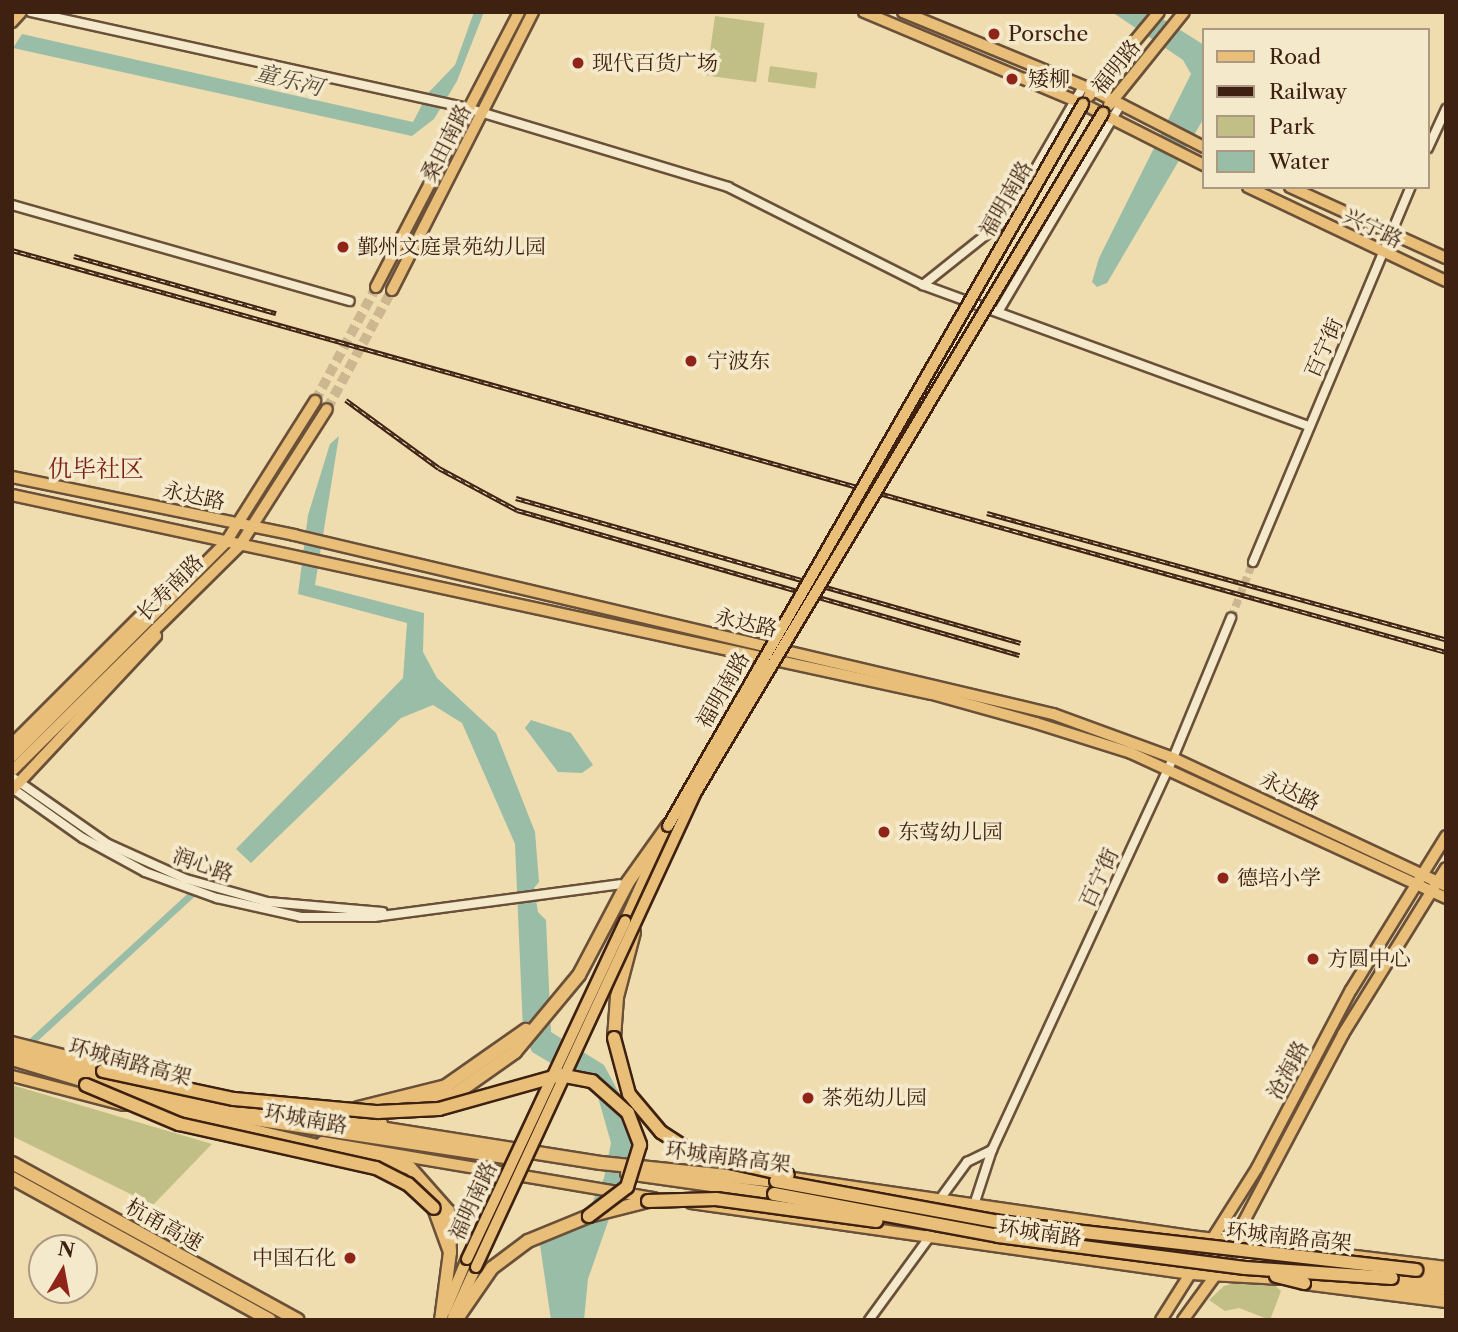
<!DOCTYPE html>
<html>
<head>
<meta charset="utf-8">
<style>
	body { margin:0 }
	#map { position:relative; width:1458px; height:1332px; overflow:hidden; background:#efddb0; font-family:"Libre Caslon Text","Noto Serif SC",serif }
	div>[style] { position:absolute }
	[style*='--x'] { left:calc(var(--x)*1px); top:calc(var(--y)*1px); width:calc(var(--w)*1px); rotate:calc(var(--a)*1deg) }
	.green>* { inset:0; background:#c1be86; transform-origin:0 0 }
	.water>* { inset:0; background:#9abda7 }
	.canal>* { height:7px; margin:-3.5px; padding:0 3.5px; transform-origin:3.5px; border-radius:3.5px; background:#9abda7 }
	.minor-tunnel>* { height:8px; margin-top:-4px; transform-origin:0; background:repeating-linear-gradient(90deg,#ccb790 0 8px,transparent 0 12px) }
	.major-tunnel>* { height:10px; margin-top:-5px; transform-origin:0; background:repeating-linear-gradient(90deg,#ccb790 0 10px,transparent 0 15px) }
	.roads { filter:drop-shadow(2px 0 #6a5039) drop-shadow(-2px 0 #6a5039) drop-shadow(0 2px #6a5039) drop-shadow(0 -2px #6a5039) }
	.minor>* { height:8px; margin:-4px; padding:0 4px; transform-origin:4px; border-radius:4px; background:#f5e9cc }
	.major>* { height:10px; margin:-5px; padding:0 5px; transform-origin:5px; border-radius:5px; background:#e8be78 }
	.highway>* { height:12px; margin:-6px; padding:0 6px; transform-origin:6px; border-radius:6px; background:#e8be78 }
	.rail>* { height:4.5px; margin-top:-2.25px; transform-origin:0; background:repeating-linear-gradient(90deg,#f5e9cc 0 5px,#3e2111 0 10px); box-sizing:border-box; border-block:2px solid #3e2111 }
	.bridges { filter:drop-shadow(2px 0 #3e2111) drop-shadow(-2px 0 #3e2111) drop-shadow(0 2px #3e2111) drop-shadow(0 -2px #3e2111) }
	.major-bridge>* { height:10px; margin:-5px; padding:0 5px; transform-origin:5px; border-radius:5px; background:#e8be78 }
	.highway-bridge>* { height:12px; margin:-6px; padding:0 6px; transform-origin:6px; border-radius:6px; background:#e8be78 }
	.dots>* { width:19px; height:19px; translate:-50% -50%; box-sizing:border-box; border:4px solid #f5e9cc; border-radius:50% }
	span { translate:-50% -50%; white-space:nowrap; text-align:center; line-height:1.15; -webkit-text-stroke:7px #f5e9cc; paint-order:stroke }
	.poi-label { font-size:21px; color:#3e2111 }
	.left { translate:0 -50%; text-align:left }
	.right { translate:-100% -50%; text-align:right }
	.street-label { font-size:21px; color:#3e2111 }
	.water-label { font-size:23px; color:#5a503e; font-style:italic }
	.quarter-label { font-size:24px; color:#7a1f14 }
	.frame { position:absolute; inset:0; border:14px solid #3e2111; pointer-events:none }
	.legend { position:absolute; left:1202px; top:28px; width:228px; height:161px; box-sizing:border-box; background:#f5e9cc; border:2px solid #ac9981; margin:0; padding:9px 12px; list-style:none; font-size:21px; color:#3e2111 }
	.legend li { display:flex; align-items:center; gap:14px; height:35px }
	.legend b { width:35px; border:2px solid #ac9981 }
	.north { position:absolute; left:28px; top:1234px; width:70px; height:70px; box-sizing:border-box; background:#f5e9cc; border:2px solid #ac9981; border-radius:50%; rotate:10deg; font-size:19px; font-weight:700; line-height:28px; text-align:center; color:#3e2111 }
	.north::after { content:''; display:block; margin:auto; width:24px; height:32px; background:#8f2418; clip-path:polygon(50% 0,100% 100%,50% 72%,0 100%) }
</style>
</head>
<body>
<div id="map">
	<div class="green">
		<div style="left:715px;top:16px;width:50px;height:60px;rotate:8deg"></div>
		<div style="left:770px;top:66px;width:48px;height:16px;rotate:8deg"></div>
		<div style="clip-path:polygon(12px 1085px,212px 1144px,153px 1205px,12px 1136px)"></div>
		<div style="clip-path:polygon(1243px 1281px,1275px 1285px,1281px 1291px,1270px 1320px,1239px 1308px,1225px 1311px,1209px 1300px,1224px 1286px)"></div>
	</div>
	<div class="water">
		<div style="clip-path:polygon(474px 12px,484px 12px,457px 81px,434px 119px,412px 136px,13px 48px,22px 34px,413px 122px,428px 93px,455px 65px)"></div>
		<div style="clip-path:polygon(1112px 12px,1152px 12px,1204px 45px,1204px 118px,1107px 283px,1097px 287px,1092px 282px,1099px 258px,1191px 74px,1183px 60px)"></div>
		<div style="clip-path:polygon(339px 436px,315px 585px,424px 613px,423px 652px,437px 678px,496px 733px,535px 832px,539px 882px,534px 888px,538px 912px,546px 920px,551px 1032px,604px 1065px,626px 1106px,632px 1153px,588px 1279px,584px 1320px,551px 1320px,540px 1245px,541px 1237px,588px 1211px,604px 1178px,611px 1143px,596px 1090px,532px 1052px,523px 1030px,515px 844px,462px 723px,433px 705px,401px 718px,251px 863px,236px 849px,403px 678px,407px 623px,298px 594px,308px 515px,330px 444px)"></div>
		<div style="clip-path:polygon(531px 720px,571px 733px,593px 765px,582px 773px,558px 772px,525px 728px)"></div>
	</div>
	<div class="canal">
		<div style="--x:25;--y:1047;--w:236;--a:-42.6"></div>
	</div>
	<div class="minor-tunnel">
		<div style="--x:1231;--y:618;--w:60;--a:-68.6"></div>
	</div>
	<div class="major-tunnel">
		<div style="--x:315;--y:401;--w:129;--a:-61.8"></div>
		<div style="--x:327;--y:409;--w:136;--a:-61.4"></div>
	</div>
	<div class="roads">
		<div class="minor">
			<div style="--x:31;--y:12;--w:446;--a:12.4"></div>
			<div style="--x:467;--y:108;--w:273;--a:16.8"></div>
			<div style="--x:728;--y:187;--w:218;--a:26.7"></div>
			<div style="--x:923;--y:285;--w:410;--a:20.1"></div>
			<div style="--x:1428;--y:148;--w:43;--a:-65.2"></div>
			<div style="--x:12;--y:205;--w:351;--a:15.9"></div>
			<div style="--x:923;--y:285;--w:107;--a:-38.6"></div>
			<div style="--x:1007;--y:218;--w:151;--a:-59.9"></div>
			<div style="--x:998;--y:312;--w:242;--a:-59.4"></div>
			<div style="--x:1253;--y:562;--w:407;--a:-67.2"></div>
			<div style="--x:12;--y:777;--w:117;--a:34.9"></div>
			<div style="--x:108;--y:844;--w:85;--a:24.2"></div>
			<div style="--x:186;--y:879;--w:85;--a:15.7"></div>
			<div style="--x:268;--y:902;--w:115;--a:5"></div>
			<div style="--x:12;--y:788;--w:87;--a:35.2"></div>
			<div style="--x:83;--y:838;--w:71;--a:28.7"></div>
			<div style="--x:145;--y:872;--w:77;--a:19.9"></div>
			<div style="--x:217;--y:898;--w:86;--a:12.7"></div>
			<div style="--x:301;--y:917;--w:73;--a:0"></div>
			<div style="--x:374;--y:917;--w:248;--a:-7.6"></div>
			<div style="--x:974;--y:1205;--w:58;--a:-71.9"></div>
			<div style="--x:992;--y:1150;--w:432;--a:-65.2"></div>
			<div style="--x:1173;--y:758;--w:152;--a:-67.5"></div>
			<div style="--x:869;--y:1320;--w:100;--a:-53.9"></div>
			<div style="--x:928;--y:1239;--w:42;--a:-73.3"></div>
			<div style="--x:940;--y:1199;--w:46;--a:-53.9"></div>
			<div style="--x:967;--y:1162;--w:28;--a:-26"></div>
		</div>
		<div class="major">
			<div style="--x:864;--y:12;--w:238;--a:22.8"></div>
			<div style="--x:1083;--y:104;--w:136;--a:26.8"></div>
			<div style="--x:903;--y:12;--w:205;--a:22.3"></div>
			<div style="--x:1093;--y:90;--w:125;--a:27.2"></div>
			<div style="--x:12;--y:22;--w:13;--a:-48"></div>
			<div style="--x:1089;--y:96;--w:109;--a:-50.2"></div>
			<div style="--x:1109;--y:105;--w:119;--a:-51.1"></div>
			<div style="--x:1248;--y:187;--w:219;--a:25.4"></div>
			<div style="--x:1290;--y:187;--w:171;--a:24.5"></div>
			<div style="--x:376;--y:287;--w:310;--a:-62.5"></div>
			<div style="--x:392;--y:290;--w:312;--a:-63.1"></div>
			<div style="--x:12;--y:477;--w:288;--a:11.6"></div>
			<div style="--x:294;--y:535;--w:780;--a:13.27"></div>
			<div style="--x:1053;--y:714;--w:128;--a:20.1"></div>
			<div style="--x:1173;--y:758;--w:302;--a:25.1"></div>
			<div style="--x:12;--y:495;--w:941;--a:12.21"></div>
			<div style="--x:932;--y:694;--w:108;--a:15.6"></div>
			<div style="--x:1036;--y:723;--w:100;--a:17.5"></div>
			<div style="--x:1131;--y:753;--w:347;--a:24.7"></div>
			<div style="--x:12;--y:744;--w:208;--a:-45"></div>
			<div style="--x:159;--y:597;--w:22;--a:-32"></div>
			<div style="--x:12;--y:757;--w:303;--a:-45.1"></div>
			<div style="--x:226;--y:542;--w:167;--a:-57.7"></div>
			<div style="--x:12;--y:771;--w:321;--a:-44.7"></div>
			<div style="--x:240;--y:545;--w:161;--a:-57.4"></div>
			<div style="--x:12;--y:790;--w:211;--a:-46.9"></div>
			<div style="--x:625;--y:921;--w:88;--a:-65.8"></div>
			<div style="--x:12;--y:1042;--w:106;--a:14.2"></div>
			<div style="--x:12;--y:1076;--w:116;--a:14.5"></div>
			<div style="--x:157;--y:1111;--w:85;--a:10.9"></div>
			<div style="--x:329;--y:1112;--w:54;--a:11.7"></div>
			<div style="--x:322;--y:1142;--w:337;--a:9.6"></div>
			<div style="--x:779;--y:1176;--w:416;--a:8.3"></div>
			<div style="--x:1191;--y:1236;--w:257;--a:6.9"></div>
			<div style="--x:691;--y:1203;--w:505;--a:8.08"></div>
			<div style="--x:1191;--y:1274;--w:91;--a:3.1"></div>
			<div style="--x:1344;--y:1283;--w:102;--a:3.9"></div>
			<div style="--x:445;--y:1311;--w:56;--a:-67.1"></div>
			<div style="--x:453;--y:1317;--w:55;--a:-65.3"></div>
			<div style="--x:1161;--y:1320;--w:180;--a:-57.7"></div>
			<div style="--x:1257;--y:1168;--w:201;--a:-62.2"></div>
			<div style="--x:1351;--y:990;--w:181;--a:-58.3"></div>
			<div style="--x:1183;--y:1320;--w:54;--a:-54"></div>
			<div style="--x:1215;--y:1276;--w:274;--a:-62.1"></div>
			<div style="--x:1343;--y:1034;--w:195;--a:-58.2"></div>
		</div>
		<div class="highway">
			<div style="--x:614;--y:1038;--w:41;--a:-85.8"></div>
			<div style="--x:617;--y:997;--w:67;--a:-75.3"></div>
			<div style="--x:12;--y:1049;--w:159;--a:16.4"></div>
			<div style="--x:165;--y:1094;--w:441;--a:9"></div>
			<div style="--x:601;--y:1163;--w:176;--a:5.9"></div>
			<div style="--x:12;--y:1059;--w:163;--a:16.8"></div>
			<div style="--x:168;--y:1106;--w:341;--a:8.6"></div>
			<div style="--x:358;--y:1108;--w:91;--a:-14"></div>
			<div style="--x:446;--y:1086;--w:98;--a:-35"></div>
			<div style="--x:407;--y:1108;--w:49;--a:-15.5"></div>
			<div style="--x:454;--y:1095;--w:75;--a:-35.2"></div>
			<div style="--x:515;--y:1052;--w:100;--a:-50.3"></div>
			<div style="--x:579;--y:975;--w:105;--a:-62.2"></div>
			<div style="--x:628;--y:882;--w:69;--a:-54.5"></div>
			<div style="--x:233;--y:1126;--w:182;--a:13.3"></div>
			<div style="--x:410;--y:1168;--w:57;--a:48.5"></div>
			<div style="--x:448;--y:1211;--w:41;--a:87.2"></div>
			<div style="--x:12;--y:1163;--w:326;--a:28.8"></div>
			<div style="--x:627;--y:1173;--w:148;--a:8.1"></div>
			<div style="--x:12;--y:1178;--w:294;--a:28.8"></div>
			<div style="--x:434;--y:1208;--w:47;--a:70"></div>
			<div style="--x:450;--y:1252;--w:69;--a:97.5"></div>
			<div style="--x:1416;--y:1270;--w:30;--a:6"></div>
			<div style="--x:1392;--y:1278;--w:54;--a:4.2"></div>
			<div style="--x:1304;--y:1283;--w:143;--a:7.2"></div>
			<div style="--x:456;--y:1320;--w:63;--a:-55.3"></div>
			<div style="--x:492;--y:1268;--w:45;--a:-36.9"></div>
			<div style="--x:528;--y:1241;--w:66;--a:-22.3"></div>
			<div style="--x:589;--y:1216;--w:61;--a:-14.3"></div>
		</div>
	</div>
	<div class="rail">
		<div style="--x:12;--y:250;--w:1489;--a:15.66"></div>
		<div style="--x:74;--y:256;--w:210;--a:15.8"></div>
		<div style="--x:346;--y:400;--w:115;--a:36.2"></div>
		<div style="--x:439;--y:468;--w:89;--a:28.3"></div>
		<div style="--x:517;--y:510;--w:523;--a:16.11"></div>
		<div style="--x:516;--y:498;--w:525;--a:16.02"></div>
		<div style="--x:987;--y:513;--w:476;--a:15.4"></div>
	</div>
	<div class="bridges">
		<div class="major-bridge">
			<div style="--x:668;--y:826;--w:833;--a:-60.11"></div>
			<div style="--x:467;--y:1259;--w:373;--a:-64.9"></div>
			<div style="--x:476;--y:1267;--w:523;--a:-65.15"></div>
			<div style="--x:696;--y:792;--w:792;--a:-59.06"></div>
		</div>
		<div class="highway-bridge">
			<div style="--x:614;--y:1038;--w:58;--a:75"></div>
			<div style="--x:629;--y:1094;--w:50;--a:49.9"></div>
			<div style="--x:661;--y:1132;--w:40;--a:32.9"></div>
			<div style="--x:695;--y:1154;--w:95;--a:12.7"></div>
			<div style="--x:103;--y:1071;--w:134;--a:12.1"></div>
			<div style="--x:234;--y:1099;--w:145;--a:5.2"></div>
			<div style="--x:378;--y:1112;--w:61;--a:-2.8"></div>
			<div style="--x:439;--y:1109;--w:126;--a:-15.7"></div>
			<div style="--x:560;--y:1075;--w:33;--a:11"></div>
			<div style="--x:592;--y:1081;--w:48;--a:41.6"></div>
			<div style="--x:628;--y:1113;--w:34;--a:69"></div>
			<div style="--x:640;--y:1145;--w:44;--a:107.2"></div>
			<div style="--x:627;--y:1187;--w:48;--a:142.7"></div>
			<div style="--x:86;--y:1085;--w:101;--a:22.8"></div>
			<div style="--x:179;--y:1124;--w:202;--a:12.6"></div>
			<div style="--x:376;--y:1168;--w:36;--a:27"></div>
			<div style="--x:408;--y:1184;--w:35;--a:43"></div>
			<div style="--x:776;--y:1181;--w:232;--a:10.4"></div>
			<div style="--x:1004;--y:1223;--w:415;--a:6.5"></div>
			<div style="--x:774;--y:1194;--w:228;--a:10.6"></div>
			<div style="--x:998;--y:1236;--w:249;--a:7.4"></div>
			<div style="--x:1245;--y:1268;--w:147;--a:3.9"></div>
			<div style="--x:648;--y:1201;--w:68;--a:-1.7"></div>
			<div style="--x:716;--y:1199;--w:162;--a:7.8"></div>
			<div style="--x:1276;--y:1276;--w:29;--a:14"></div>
		</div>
	</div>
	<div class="dots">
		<div style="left:994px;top:34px;background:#8f2418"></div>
		<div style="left:578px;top:63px;background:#8f2418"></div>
		<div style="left:1012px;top:79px;background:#8f2418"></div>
		<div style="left:343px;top:247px;background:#8f2418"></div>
		<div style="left:691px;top:361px;background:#8f2418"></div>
		<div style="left:884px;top:832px;background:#8f2418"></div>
		<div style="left:1223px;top:878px;background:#8f2418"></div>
		<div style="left:1313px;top:959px;background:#8f2418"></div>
		<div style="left:808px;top:1098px;background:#8f2418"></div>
		<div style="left:350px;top:1258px;background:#8f2418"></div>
	</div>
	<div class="poi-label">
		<span class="left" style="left:1008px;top:34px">Porsche</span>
		<span class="left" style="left:592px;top:63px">现代百货广场</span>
		<span class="left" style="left:1028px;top:79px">矮柳</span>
		<span class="left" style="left:357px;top:247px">鄞州文庭景苑幼儿园</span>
		<span class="left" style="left:707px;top:361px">宁波东</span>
		<span class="left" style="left:898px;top:832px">东莺幼儿园</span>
		<span class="left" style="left:1237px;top:878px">德培小学</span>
		<span class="left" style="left:1327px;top:959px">方圆中心</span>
		<span class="left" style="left:822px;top:1098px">茶苑幼儿园</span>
		<span class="right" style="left:336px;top:1258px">中国石化</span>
	</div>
	<div class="street-label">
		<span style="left:1116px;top:67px;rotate:-51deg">福明路</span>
		<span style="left:446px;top:143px;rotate:-63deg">桑田南路</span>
		<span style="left:1006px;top:199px;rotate:-60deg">福明南路</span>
		<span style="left:1373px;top:228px;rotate:26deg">兴宁路</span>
		<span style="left:1324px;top:348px;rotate:-66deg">百宁街</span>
		<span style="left:194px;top:496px;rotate:12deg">永达路</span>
		<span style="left:170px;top:588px;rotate:-45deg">长寿南路</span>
		<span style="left:746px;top:623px;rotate:13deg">永达路</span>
		<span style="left:723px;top:690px;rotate:-60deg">福明南路</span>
		<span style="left:1290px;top:791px;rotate:25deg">永达路</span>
		<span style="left:203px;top:865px;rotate:19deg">润心路</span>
		<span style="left:1099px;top:878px;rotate:-65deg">百宁街</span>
		<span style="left:130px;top:1062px;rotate:15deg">环城南路高架</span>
		<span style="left:1288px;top:1070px;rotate:-62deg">沧海路</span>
		<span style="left:306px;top:1119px;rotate:10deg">环城南路</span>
		<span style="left:728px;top:1157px;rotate:7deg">环城南路高架</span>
		<span style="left:473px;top:1201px;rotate:-65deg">福明南路</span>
		<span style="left:164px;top:1225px;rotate:29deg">杭甬高速</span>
		<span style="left:1040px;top:1233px;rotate:8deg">环城南路</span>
		<span style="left:1289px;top:1237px;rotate:6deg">环城南路高架</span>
	</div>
	<div class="water-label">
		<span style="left:289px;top:80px;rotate:14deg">童乐河</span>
	</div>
	<div class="quarter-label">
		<span style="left:96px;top:469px">仇毕社区</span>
	</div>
	<div class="frame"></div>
	<ul class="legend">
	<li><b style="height:9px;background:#e8be78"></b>Road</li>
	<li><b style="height:9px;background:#3e2111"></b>Railway</li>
	<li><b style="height:19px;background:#c1be86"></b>Park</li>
	<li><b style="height:19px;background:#9abda7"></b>Water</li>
	</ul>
	<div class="north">N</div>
</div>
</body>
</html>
